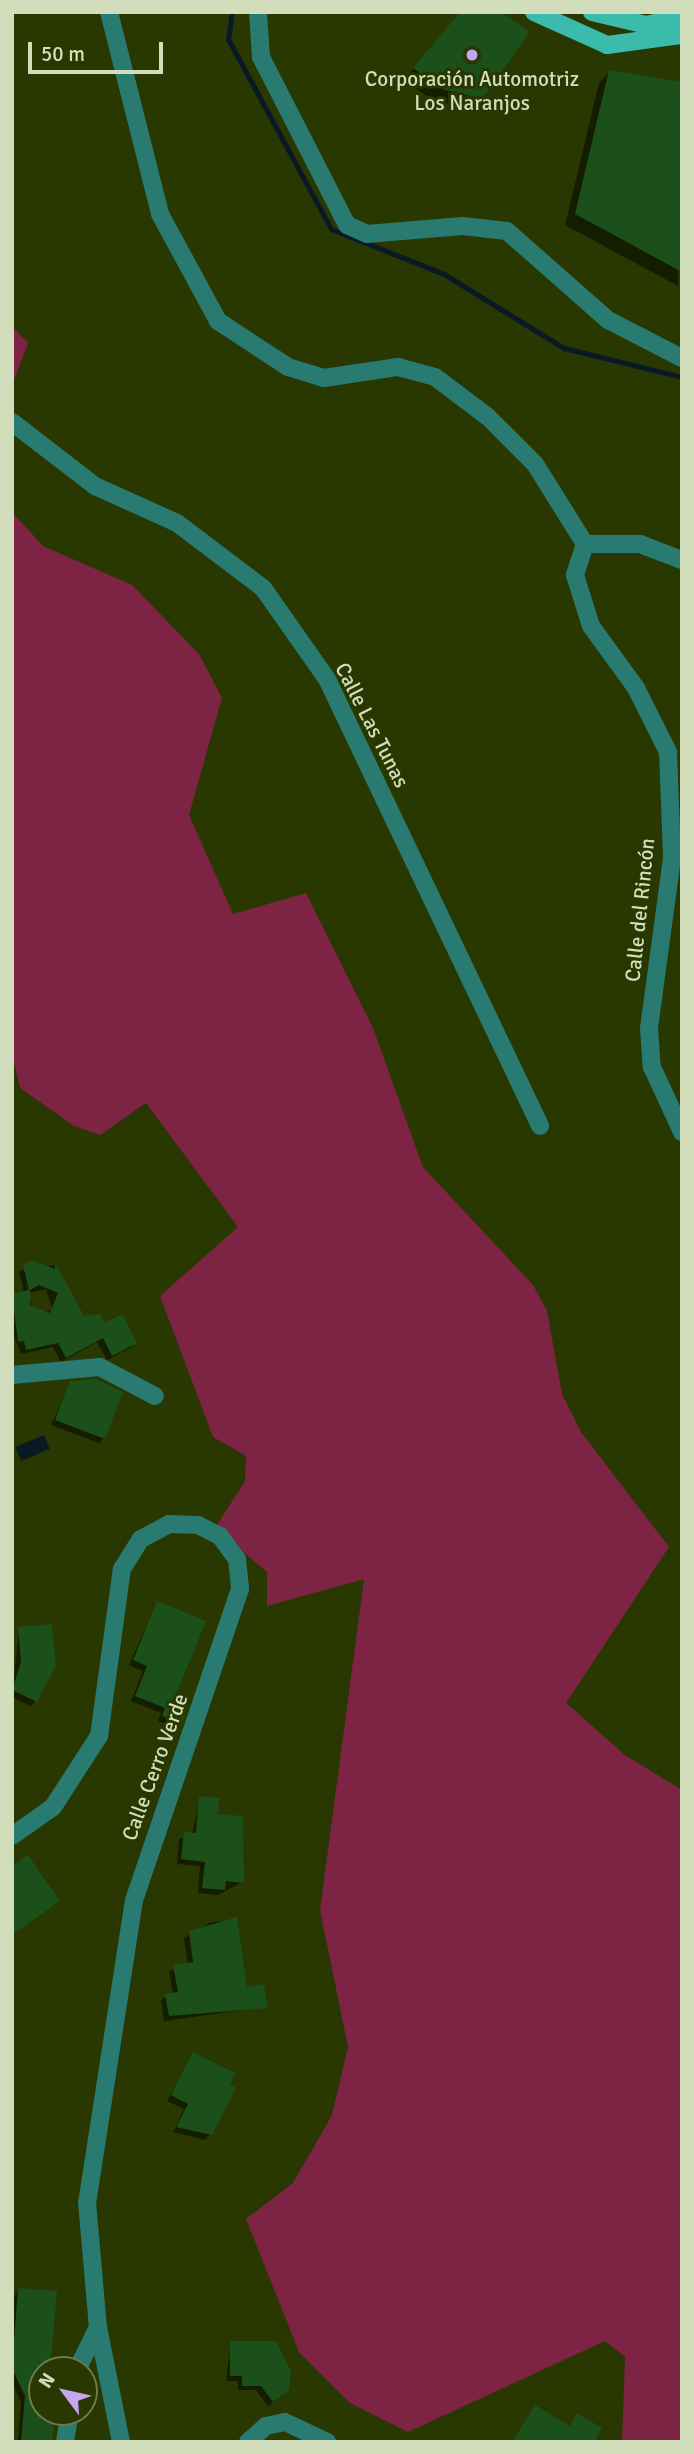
<!DOCTYPE html>
<html>
<head>
<meta charset="utf-8">
<style>
	body { margin:0 }
	#map { position:relative; width:694px; height:2454px; overflow:hidden; background:#293700; font-family:Signika,sans-serif }
	div>[style] { position:absolute }
	[style*='--x'] { left:calc(var(--x)*1px); top:calc(var(--y)*1px); width:calc(var(--w)*1px); rotate:calc(var(--a)*1deg) }
	.green>* { inset:0; background:#7d2343 }
	.water>* { inset:0; background:#091925; transform-origin:0 0 }
	.shadow>* { inset:0; background:#0007 }
	.stream>* { height:5px; margin:-2.5px; padding:0 2.5px; transform-origin:2.5px; border-radius:2.5px; background:#091925 }
	.building>* { inset:0; background:#1c501b }
	.minor>* { height:18px; margin:-9px; padding:0 9px; transform-origin:9px; border-radius:9px; background:#297a70 }
	.major>* { height:18px; margin:-9px; padding:0 9px; transform-origin:9px; border-radius:9px; background:#3bbbab }
	.dots>* { width:19px; height:19px; translate:-50% -50%; box-sizing:border-box; border:4px solid #293700; border-radius:50% }
	span { translate:-50% -50%; white-space:nowrap; text-align:center; line-height:1.15; -webkit-text-stroke:6px #293700; paint-order:stroke }
	.poi-label { font-size:21px; color:#d2debb }
	.street-label { font-size:21px; color:#d2debb }
	.frame { position:absolute; inset:0; border:14px solid #d2debb; pointer-events:none }
	.north { position:absolute; left:28px; top:2356px; width:70px; height:70px; box-sizing:border-box; background:#293700; border:2px solid #6d7a4b; border-radius:50%; rotate:303deg; font-size:19px; font-weight:700; line-height:28px; text-align:center; color:#d2debb }
	.north::after { content:''; display:block; margin:auto; width:24px; height:32px; background:#c5a6f0; clip-path:polygon(50% 0,100% 100%,50% 72%,0 100%) }
	.scale { position:absolute; left:28px; top:42px; width:135px; height:32px; box-sizing:border-box; border:4px solid #d2debb; border-top:0; padding-left:9px; font-size:21px; line-height:24px; white-space:nowrap; color:#d2debb; -webkit-text-stroke:5px #293700; paint-order:stroke }
</style>
</head>
<body>
<div id="map">
	<div class="green">
		<div style="clip-path:polygon(12px 326px,28px 343px,12px 385px)"></div>
		<div style="clip-path:polygon(12px 512px,43px 546px,132px 585px,199px 654px,222px 698px,189px 815px,233px 914px,306px 893px,373px 1028px,423px 1167px,533px 1285px,547px 1311px,562px 1394px,581px 1432px,669px 1547px,566px 1703px,625px 1755px,682px 1790px,682px 2442px,622px 2442px,625px 2357px,605px 2341px,408px 2432px,350px 2403px,299px 2352px,246px 2219px,293px 2183px,332px 2115px,348px 2047px,320px 1910px,364px 1579px,267px 1606px,267px 1572px,215px 1528px,245px 1481px,246px 1456px,213px 1437px,160px 1296px,238px 1227px,146px 1103px,100px 1135px,74px 1126px,20px 1088px,12px 1054px)"></div>
	</div>
	<div class="water">
		<div style="left:44px;top:1435px;width:15px;height:31px;rotate:67deg"></div>
	</div>
	<div class="shadow">
		<div style="clip-path:polygon(460px 12px,480px 98px,469px 109px,431px 99px,404px 80px)"></div>
		<div style="clip-path:polygon(609px 72px,682px 83px,678px 286px,565px 225px,599px 83px)"></div>
		<div style="clip-path:polygon(evenodd,54px 1265px,83px 1317px,135px 1343px,130px 1348px,107px 1360px,97px 1342px,61px 1362px,53px 1347px,21px 1354px,12px 1331px,12px 1295px,24px 1293px,19px 1271px,54px 1265px,46px 1289px,53px 1310px,33px 1313px,29px 1293px,46px 1289px)"></div>
		<div style="clip-path:polygon(71px 1383px,104px 1438px,99px 1443px,51px 1425px)"></div>
		<div style="clip-path:polygon(157px 1603px,180px 1723px,175px 1728px,158px 1721px,161px 1713px,131px 1701px,143px 1671px,129px 1665px)"></div>
		<div style="clip-path:polygon(19px 1629px,36px 1701px,30px 1706px,12px 1697px)"></div>
		<div style="clip-path:polygon(200px 1798px,216px 1815px,242px 1882px,218px 1895px,198px 1893px,200px 1866px,177px 1864px,179px 1839px,192px 1835px)"></div>
		<div style="clip-path:polygon(235px 1919px,246px 1989px,266px 2007px,164px 2021px,161px 2000px,173px 1994px,169px 1971px,188px 1964px,184px 1938px,209px 1923px)"></div>
		<div style="clip-path:polygon(194px 2054px,210px 2134px,205px 2140px,173px 2132px,184px 2109px,167px 2101px)"></div>
		<div style="clip-path:polygon(18px 2289px,49px 2360px,58px 2361px,57px 2370px,42px 2370px,42px 2412px,53px 2412px,51px 2442px,18px 2442px,21px 2402px,12px 2383px,12px 2302px)"></div>
		<div style="clip-path:polygon(231px 2343px,282px 2395px,268px 2406px,256px 2390px,238px 2390px,238px 2381px,226px 2381px)"></div>
	</div>
	<div class="stream">
		<div style="--x:232;--y:12;--w:27;--a:98"></div>
		<div style="--x:228;--y:39;--w:216;--a:61.5"></div>
		<div style="--x:331;--y:229;--w:122;--a:21.7"></div>
		<div style="--x:444;--y:274;--w:141;--a:31.7"></div>
		<div style="--x:564;--y:348;--w:122;--a:13.8"></div>
	</div>
	<div class="building">
		<div style="clip-path:polygon(460px 12px,501px 12px,530px 32px,482px 99px,442px 89px,413px 68px)"></div>
		<div style="clip-path:polygon(609px 70px,682px 82px,682px 272px,575px 214px)"></div>
		<div style="clip-path:polygon(evenodd,31px 1260px,55px 1269px,55px 1262px,84px 1316px,100px 1314px,105px 1323px,122px 1314px,137px 1343px,112px 1356px,103px 1338px,66px 1358px,58px 1343px,26px 1350px,24px 1341px,18px 1342px,12px 1294px,29px 1290px,23px 1265px,31px 1260px,39px 1285px,58px 1293px,50px 1313px,30px 1305px,30px 1290px,39px 1285px)"></div>
		<div style="clip-path:polygon(95px 1379px,123px 1392px,105px 1439px,55px 1420px,70px 1381px)"></div>
		<div style="clip-path:polygon(157px 1601px,206px 1621px,176px 1694px,190px 1699px,182px 1724px,162px 1716px,165px 1708px,135px 1696px,147px 1666px,133px 1660px)"></div>
		<div style="clip-path:polygon(52px 1624px,56px 1666px,37px 1702px,12px 1690px,21px 1662px,18px 1627px)"></div>
		<div style="clip-path:polygon(199px 1796px,219px 1798px,218px 1814px,243px 1816px,244px 1883px,226px 1881px,225px 1890px,202px 1888px,205px 1862px,181px 1859px,184px 1832px,196px 1833px)"></div>
		<div style="clip-path:polygon(28px 1855px,60px 1901px,12px 1935px,12px 1866px)"></div>
		<div style="clip-path:polygon(237px 1917px,247px 1987px,264px 1984px,268px 2008px,169px 2016px,165px 1994px,178px 1992px,173px 1965px,193px 1962px,189px 1931px)"></div>
		<div style="clip-path:polygon(193px 2052px,235px 2073px,230px 2084px,236px 2088px,212px 2135px,176px 2127px,188px 2104px,171px 2095px)"></div>
		<div style="clip-path:polygon(18px 2288px,57px 2291px,50px 2370px,42px 2370px,42px 2412px,55px 2412px,52px 2442px,21px 2442px,25px 2396px,12px 2368px)"></div>
		<div style="clip-path:polygon(230px 2341px,276px 2341px,291px 2372px,289px 2390px,273px 2402px,261px 2386px,242px 2386px,242px 2376px,230px 2376px)"></div>
		<div style="clip-path:polygon(535px 2405px,570px 2426px,577px 2413px,602px 2428px,594px 2442px,512px 2442px)"></div>
	</div>
	<div class="minor">
		<div style="--x:109;--y:12;--w:208;--a:75.8"></div>
		<div style="--x:160;--y:214;--w:122;--a:61.5"></div>
		<div style="--x:218;--y:321;--w:84;--a:33.3"></div>
		<div style="--x:288;--y:367;--w:38;--a:17"></div>
		<div style="--x:324;--y:378;--w:75;--a:-8.5"></div>
		<div style="--x:398;--y:367;--w:38;--a:15"></div>
		<div style="--x:435;--y:377;--w:66;--a:37"></div>
		<div style="--x:488;--y:417;--w:66;--a:45"></div>
		<div style="--x:535;--y:464;--w:94;--a:58"></div>
		<div style="--x:585;--y:544;--w:55;--a:0"></div>
		<div style="--x:640;--y:544;--w:45;--a:20.9"></div>
		<div style="--x:258;--y:12;--w:45;--a:86.2"></div>
		<div style="--x:261;--y:57;--w:189;--a:62.9"></div>
		<div style="--x:347;--y:225;--w:22;--a:24"></div>
		<div style="--x:367;--y:234;--w:96;--a:-4.8"></div>
		<div style="--x:463;--y:226;--w:44;--a:6.5"></div>
		<div style="--x:507;--y:231;--w:135;--a:41.4"></div>
		<div style="--x:608;--y:320;--w:83;--a:27.2"></div>
		<div style="--x:12;--y:422;--w:105;--a:37.6"></div>
		<div style="--x:95;--y:486;--w:90;--a:24.3"></div>
		<div style="--x:177;--y:523;--w:108;--a:37.1"></div>
		<div style="--x:263;--y:588;--w:111;--a:54.9"></div>
		<div style="--x:327;--y:679;--w:495;--a:64.5"></div>
		<div style="--x:585;--y:544;--w:33;--a:108"></div>
		<div style="--x:575;--y:575;--w:53;--a:72.6"></div>
		<div style="--x:591;--y:626;--w:77;--a:54"></div>
		<div style="--x:636;--y:688;--w:72;--a:63.4"></div>
		<div style="--x:668;--y:752;--w:106;--a:87.8"></div>
		<div style="--x:672;--y:858;--w:172;--a:97.7"></div>
		<div style="--x:649;--y:1028;--w:39;--a:86"></div>
		<div style="--x:652;--y:1067;--w:72;--a:65.2"></div>
		<div style="--x:12;--y:1375;--w:88;--a:-5.2"></div>
		<div style="--x:100;--y:1367;--w:62;--a:27.8"></div>
		<div style="--x:12;--y:1836;--w:50;--a:-35.3"></div>
		<div style="--x:53;--y:1807;--w:85;--a:-57.1"></div>
		<div style="--x:99;--y:1736;--w:169;--a:-82.2"></div>
		<div style="--x:122;--y:1569;--w:36;--a:-58"></div>
		<div style="--x:141;--y:1539;--w:32;--a:-28"></div>
		<div style="--x:169;--y:1524;--w:29;--a:2"></div>
		<div style="--x:198;--y:1525;--w:25;--a:27"></div>
		<div style="--x:220;--y:1536;--w:29;--a:54"></div>
		<div style="--x:237;--y:1559;--w:30;--a:84"></div>
		<div style="--x:240;--y:1589;--w:329;--a:108.8"></div>
		<div style="--x:134;--y:1900;--w:306;--a:98.8"></div>
		<div style="--x:87;--y:2202;--w:125;--a:85"></div>
		<div style="--x:98;--y:2327;--w:117;--a:78.7"></div>
		<div style="--x:77;--y:2370;--w:48;--a:-64"></div>
		<div style="--x:65;--y:2442;--w:30;--a:-81"></div>
		<div style="--x:248;--y:2442;--w:24;--a:-42"></div>
		<div style="--x:266;--y:2426;--w:19;--a:-12"></div>
		<div style="--x:285;--y:2422;--w:47;--a:25.5"></div>
	</div>
	<div class="major">
		<div style="--x:534;--y:12;--w:80;--a:24.3"></div>
		<div style="--x:607;--y:45;--w:76;--a:-7.6"></div>
		<div style="--x:592;--y:12;--w:56;--a:13.5"></div>
		<div style="--x:646;--y:25;--w:37;--a:-13"></div>
	</div>
	<div class="dots">
		<div style="left:472px;top:55px;background:#c5a6f0"></div>
	</div>
	<div class="poi-label">
		<span style="left:472px;top:91px">Corporación Automotriz<br>Los Naranjos</span>
	</div>
	<div class="street-label">
		<span style="left:372px;top:725px;rotate:63deg">Calle Las Tunas</span>
		<span style="left:640px;top:910px;rotate:-84deg">Calle del Rincón</span>
		<span style="left:155px;top:1767px;rotate:-70deg">Calle Cerro Verde</span>
	</div>
	<div class="frame"></div>
	<div class="north">N</div>
	<div class="scale">50 m</div>
</div>
</body>
</html>
